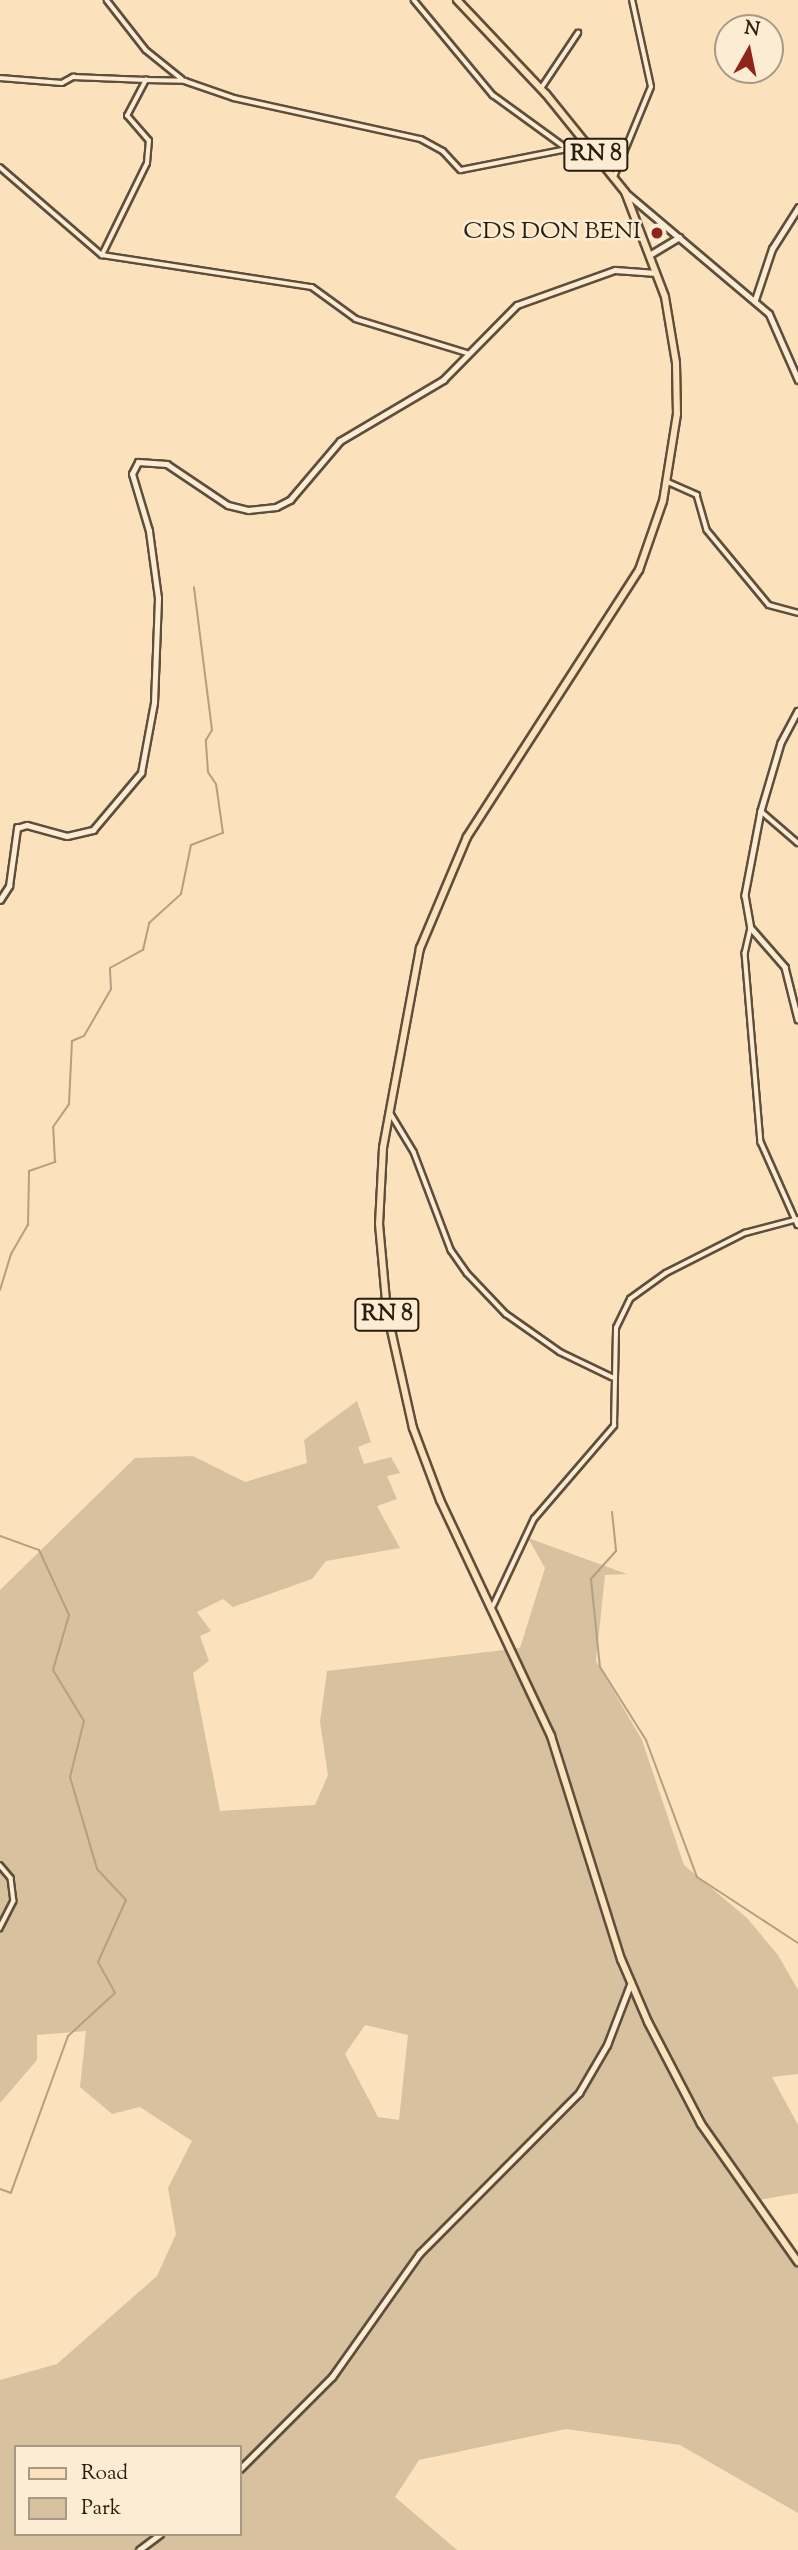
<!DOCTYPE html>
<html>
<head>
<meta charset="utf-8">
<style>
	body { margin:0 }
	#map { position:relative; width:798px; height:2550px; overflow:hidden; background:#fbe2bd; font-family:"Sorts Mill Goudy",serif }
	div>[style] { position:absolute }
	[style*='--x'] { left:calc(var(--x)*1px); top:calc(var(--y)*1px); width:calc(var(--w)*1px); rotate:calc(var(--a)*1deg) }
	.green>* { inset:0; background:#d7c19f }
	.stream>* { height:2px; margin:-1px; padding:0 1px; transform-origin:1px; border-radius:1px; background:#b49f82 }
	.roads { filter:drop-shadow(2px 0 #5e4e3a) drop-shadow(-2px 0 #5e4e3a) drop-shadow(0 2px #5e4e3a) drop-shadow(0 -2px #5e4e3a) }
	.minor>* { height:3.5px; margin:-1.75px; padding:0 1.75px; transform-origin:1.75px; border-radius:1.75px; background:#fcecd4 }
	.tertiary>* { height:4.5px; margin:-2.25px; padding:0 2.25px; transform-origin:2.25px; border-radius:2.25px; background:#fcecd4 }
	.secondary>* { height:5px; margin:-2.5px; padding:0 2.5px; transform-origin:2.5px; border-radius:2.5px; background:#fcecd4 }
	.primary>* { height:6px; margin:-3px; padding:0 3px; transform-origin:3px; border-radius:3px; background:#fbe2bd }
	.dots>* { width:19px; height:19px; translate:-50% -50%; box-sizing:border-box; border:4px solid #fcecd4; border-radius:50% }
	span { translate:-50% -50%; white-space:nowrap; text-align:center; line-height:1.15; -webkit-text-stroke:5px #fcecd4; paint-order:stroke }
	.shield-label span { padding:2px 5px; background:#fcecd4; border:2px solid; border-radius:5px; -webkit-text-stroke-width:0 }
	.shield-label { font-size:23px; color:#291d0e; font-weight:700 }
	.poi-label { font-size:24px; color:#291d0e }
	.right { translate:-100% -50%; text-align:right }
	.legend { position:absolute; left:14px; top:2445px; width:228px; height:91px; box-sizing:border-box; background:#fcecd4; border:2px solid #a89985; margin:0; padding:9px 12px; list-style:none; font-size:21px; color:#291d0e }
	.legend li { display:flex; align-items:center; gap:14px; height:35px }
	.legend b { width:35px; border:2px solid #a89985 }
	.north { position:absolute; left:714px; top:14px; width:70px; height:70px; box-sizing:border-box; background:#fcecd4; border:2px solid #a89985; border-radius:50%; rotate:9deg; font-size:19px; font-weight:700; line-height:28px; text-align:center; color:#291d0e }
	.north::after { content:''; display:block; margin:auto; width:24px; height:32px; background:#8f2418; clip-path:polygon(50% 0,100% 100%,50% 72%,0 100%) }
</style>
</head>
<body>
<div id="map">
	<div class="green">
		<div style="clip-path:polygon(evenodd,357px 1401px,371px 1442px,358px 1447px,364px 1464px,391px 1457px,400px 1473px,387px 1476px,397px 1499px,377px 1506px,400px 1548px,326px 1561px,312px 1579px,233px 1607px,223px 1599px,197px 1612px,211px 1631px,200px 1636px,209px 1661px,193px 1673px,220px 1811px,315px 1805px,328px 1775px,320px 1722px,327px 1671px,520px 1648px,545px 1568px,528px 1538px,627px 1574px,605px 1575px,596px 1661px,642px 1740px,684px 1865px,747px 1918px,778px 1955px,798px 1990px,798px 2074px,772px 2077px,798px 2125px,798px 2193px,748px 2202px,798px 2267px,798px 2513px,680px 2445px,566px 2429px,419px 2460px,395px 2497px,457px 2550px,0 2550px,0 2380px,57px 2364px,157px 2276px,176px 2234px,168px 2188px,192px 2141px,140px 2107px,112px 2114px,80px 2087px,86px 2031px,37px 2035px,37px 2060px,0 2103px,0 1590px,135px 1458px,193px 1456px,245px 1482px,307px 1463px,304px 1440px,357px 1401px,365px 2025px,408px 2035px,399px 2120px,378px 2117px,345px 2054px,365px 2025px,357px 1401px,16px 2447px,240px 2447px,240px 2534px,16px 2534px,16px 2447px)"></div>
	</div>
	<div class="stream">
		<div style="--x:0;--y:1290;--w:38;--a:-73"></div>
		<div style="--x:11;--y:1254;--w:34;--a:-60"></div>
		<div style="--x:28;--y:1225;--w:54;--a:-88.9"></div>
		<div style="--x:29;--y:1171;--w:28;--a:-19"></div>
		<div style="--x:55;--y:1162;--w:35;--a:-93"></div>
		<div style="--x:53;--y:1127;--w:28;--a:-55"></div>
		<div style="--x:69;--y:1104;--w:63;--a:-87.3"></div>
		<div style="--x:72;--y:1041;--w:13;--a:-23"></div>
		<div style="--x:84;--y:1036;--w:54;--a:-60.1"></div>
		<div style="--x:111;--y:989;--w:21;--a:-93"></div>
		<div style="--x:110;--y:968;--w:38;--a:-29"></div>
		<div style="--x:143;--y:950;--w:28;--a:-77"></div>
		<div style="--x:149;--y:923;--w:43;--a:-42.2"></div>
		<div style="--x:181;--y:894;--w:50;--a:-78.5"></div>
		<div style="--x:191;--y:845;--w:34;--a:-21"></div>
		<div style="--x:223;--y:833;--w:49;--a:-98.1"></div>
		<div style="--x:216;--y:784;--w:14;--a:-124"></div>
		<div style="--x:208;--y:772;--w:32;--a:-94"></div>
		<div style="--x:206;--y:740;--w:12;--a:-59"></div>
		<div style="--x:212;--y:730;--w:144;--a:-97.2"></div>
		<div style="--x:612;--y:1512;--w:39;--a:84"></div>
		<div style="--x:616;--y:1551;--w:38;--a:132"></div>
		<div style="--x:591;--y:1579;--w:88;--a:84.2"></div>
		<div style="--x:600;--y:1667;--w:86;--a:57.8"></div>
		<div style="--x:646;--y:1740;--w:146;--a:69.6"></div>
		<div style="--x:697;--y:1877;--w:121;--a:33.2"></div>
		<div style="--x:0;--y:1536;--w:41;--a:19.7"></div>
		<div style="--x:39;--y:1550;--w:72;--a:65.2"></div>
		<div style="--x:69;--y:1615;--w:57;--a:106.2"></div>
		<div style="--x:53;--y:1670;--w:60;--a:58.7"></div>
		<div style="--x:84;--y:1721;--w:58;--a:104"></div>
		<div style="--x:70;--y:1777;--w:96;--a:73.6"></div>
		<div style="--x:97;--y:1869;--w:42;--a:46.9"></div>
		<div style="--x:126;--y:1900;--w:68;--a:114.3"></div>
		<div style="--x:98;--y:1962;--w:35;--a:61"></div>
		<div style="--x:115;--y:1993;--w:64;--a:137.5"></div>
		<div style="--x:68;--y:2036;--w:167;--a:110"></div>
		<div style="--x:11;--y:2193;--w:12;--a:-160"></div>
	</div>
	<div class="roads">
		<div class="minor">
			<div style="--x:107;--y:0;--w:63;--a:52"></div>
			<div style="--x:146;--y:50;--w:46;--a:38.9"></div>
			<div style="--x:414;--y:0;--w:124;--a:50.3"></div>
			<div style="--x:493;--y:95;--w:99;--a:35.9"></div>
			<div style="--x:573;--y:153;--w:24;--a:12"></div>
			<div style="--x:0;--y:78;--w:62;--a:4.6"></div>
			<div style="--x:62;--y:83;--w:13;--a:-29"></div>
			<div style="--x:73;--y:77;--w:73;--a:2.4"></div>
			<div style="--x:542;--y:87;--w:65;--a:-56.3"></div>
			<div style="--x:0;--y:167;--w:135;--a:40.8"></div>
			<div style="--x:102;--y:255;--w:102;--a:-63.9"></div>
			<div style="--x:147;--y:163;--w:22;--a:-85"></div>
			<div style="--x:149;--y:141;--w:33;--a:-131"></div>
			<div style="--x:127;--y:116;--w:41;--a:-62.2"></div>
			<div style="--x:146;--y:80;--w:39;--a:1"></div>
			<div style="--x:185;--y:81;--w:52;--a:19.1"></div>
			<div style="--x:234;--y:98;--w:191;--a:12.4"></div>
			<div style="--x:421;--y:139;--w:25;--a:29"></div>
			<div style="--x:443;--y:151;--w:26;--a:47"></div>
			<div style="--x:461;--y:170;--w:108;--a:-11.2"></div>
			<div style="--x:614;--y:177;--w:97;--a:-67.7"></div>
			<div style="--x:651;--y:87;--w:89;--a:-102.3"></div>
			<div style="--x:102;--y:255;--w:212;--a:8.7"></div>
			<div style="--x:312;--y:287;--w:54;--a:36"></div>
			<div style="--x:356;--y:319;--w:116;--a:17"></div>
			<div style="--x:668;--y:482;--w:32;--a:24"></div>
			<div style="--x:697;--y:495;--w:36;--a:74"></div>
			<div style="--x:707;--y:530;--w:97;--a:50.4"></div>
			<div style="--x:769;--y:605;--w:30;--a:15"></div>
			<div style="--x:761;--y:811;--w:49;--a:40.9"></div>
			<div style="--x:751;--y:928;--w:26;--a:103"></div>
			<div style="--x:745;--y:953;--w:190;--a:85.2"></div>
			<div style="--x:761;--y:1142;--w:91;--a:66"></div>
			<div style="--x:391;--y:1114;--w:44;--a:58.8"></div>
			<div style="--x:414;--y:1152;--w:105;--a:69.3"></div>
			<div style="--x:451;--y:1250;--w:28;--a:55"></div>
			<div style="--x:467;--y:1273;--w:57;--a:46.4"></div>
			<div style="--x:506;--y:1314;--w:66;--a:35.1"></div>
			<div style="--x:560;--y:1352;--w:58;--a:25.7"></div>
			<div style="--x:493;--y:1606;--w:96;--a:-64.8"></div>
			<div style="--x:534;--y:1519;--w:123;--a:-49.3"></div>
			<div style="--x:614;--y:1426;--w:98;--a:-88.8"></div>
			<div style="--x:616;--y:1328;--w:32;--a:-64"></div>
			<div style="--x:630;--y:1299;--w:44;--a:-35.8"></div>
			<div style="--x:666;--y:1273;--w:89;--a:-26.9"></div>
			<div style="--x:745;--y:1233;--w:55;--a:-14.8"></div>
			<div style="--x:0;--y:1865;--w:17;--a:50"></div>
			<div style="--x:11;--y:1878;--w:23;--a:83"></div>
			<div style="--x:14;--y:1901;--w:31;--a:117"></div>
		</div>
		<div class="tertiary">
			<div style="--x:755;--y:300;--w:54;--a:-71.6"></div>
			<div style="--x:772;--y:249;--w:49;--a:-57.6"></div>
			<div style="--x:798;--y:711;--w:36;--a:118"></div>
			<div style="--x:781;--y:743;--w:71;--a:106.4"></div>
			<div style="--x:761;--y:811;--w:86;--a:100.8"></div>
			<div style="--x:745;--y:895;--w:34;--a:80"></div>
			<div style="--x:751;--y:928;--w:52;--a:48.9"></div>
			<div style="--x:785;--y:967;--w:54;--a:76"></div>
			<div style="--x:0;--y:900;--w:17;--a:-57"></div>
			<div style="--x:9;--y:886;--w:59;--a:-82.1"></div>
			<div style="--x:17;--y:828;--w:10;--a:-17"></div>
			<div style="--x:27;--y:825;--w:41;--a:15.4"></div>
			<div style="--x:67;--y:836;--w:27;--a:-13"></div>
			<div style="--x:93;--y:830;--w:75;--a:-49.9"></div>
			<div style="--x:141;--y:773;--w:71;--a:-79.5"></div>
			<div style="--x:154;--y:703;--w:105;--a:-87.8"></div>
			<div style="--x:158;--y:598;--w:68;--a:-97.7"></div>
			<div style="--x:149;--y:531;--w:59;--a:-106.6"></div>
			<div style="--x:132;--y:474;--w:13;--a:-63"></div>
			<div style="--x:138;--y:462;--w:29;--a:4"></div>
			<div style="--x:167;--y:464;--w:73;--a:33.9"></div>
			<div style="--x:228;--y:505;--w:21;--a:14"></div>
			<div style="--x:248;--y:510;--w:28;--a:-6"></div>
			<div style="--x:276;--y:507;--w:16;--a:-27"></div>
			<div style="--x:290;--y:500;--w:77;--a:-49.7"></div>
			<div style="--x:340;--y:441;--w:120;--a:-30.6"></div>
			<div style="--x:443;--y:380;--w:105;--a:-45.4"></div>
			<div style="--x:517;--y:305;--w:104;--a:-19.7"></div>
			<div style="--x:615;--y:270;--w:41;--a:4.2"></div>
			<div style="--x:240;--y:2469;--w:130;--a:-45"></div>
			<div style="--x:332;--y:2377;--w:151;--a:-54.7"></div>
			<div style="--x:419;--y:2254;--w:227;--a:-45.2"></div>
			<div style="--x:579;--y:2093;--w:56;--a:-59.7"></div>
			<div style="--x:607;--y:2045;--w:67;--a:-69.1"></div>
			<div style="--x:139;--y:2550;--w:26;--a:-37"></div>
		</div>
		<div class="secondary">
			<div style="--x:626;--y:193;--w:187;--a:40.2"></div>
			<div style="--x:769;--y:314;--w:72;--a:66.3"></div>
			<div style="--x:651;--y:254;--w:33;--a:-31"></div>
		</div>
		<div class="primary">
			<div style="--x:457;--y:0;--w:129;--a:46.6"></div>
			<div style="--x:546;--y:94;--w:126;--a:51.1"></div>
			<div style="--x:625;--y:192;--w:112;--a:69.1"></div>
			<div style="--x:665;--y:297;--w:67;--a:80.5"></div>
			<div style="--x:676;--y:363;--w:51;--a:88.9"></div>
			<div style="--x:677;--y:414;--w:88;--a:99.1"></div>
			<div style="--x:663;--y:501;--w:73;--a:109.2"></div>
			<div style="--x:639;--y:570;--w:318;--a:122.8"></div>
			<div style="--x:467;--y:837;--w:121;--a:112.9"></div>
			<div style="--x:420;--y:948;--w:203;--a:100.5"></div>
			<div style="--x:383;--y:1148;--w:76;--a:93"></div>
			<div style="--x:379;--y:1224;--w:88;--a:84.8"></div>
			<div style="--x:387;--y:1312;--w:119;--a:77.4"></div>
			<div style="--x:413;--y:1428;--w:77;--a:69.4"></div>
			<div style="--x:440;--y:1500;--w:261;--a:64.8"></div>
			<div style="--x:551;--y:1736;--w:234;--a:72.6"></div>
			<div style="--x:621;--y:1959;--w:69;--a:66.8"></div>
			<div style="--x:648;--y:2022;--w:115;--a:62.5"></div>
			<div style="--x:701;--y:2124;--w:169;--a:54.9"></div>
		</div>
	</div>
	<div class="dots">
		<div style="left:657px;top:233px;background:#8f2418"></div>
	</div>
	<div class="shield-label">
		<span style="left:596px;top:155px">RN 8</span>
		<span style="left:387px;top:1315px">RN 8</span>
	</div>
	<div class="poi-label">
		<span class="right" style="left:641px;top:233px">CDS DON BENI</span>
	</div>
	<ul class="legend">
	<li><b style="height:9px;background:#fbe2bd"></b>Road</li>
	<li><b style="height:19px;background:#d7c19f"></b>Park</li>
	</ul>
	<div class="north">N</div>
</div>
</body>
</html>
